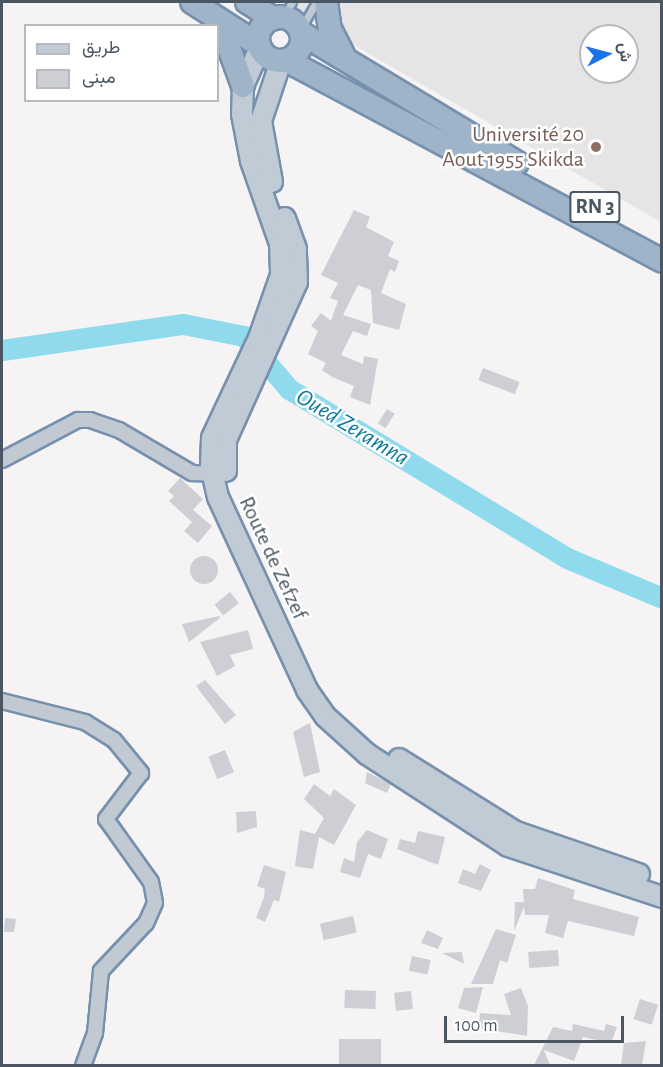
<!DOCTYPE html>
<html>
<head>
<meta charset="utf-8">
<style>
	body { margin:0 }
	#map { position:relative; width:663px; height:1067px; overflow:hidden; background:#f5f3f3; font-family:"Alegreya Sans",Vazirmatn,sans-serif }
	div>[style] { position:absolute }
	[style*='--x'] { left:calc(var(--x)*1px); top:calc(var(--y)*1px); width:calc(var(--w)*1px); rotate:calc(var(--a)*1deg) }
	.education>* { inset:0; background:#e6e4e5 }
	.river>* { height:21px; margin:-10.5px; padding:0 10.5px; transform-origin:10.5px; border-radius:10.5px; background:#90daee }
	.building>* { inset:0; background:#cdcfd5; transform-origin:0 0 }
	.round { border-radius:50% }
	.roads { filter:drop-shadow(2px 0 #7690ad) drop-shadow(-2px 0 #7690ad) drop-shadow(0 2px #7690ad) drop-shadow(0 -2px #7690ad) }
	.service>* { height:7px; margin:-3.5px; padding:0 3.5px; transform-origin:3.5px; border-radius:3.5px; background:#c1cad2 }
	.minor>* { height:14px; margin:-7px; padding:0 7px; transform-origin:7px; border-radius:7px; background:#c1cad2 }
	.secondary>* { height:20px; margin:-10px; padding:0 10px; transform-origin:10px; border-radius:10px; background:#c1cbd6 }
	.trunk>* { height:22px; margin:-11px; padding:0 11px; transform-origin:11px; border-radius:11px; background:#9fb4c9 }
	.trunk>.ring { margin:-11px; padding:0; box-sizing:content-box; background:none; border:22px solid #9fb4c9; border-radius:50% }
	.dots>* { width:16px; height:16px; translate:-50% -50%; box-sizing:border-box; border:3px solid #fff; border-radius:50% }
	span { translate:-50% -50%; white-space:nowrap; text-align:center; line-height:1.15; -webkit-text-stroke:5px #fff; paint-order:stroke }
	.shield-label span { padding:2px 4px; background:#fff; border:2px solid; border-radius:4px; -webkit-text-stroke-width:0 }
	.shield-label { font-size:21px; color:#4a5661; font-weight:700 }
	.education-label { font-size:22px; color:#785e54 }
	.right { translate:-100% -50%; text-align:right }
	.street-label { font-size:22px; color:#4a5661 }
	.water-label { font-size:24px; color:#0c7c9b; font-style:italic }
	.frame { position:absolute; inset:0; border:3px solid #4a5661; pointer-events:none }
	.legend { position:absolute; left:24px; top:24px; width:195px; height:78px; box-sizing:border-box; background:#fff; border:2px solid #b7bbc0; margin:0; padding:8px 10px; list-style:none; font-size:18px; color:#4a5661 }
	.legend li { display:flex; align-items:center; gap:12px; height:30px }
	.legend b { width:30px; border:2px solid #b7bbc0 }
	.north { position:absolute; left:579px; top:24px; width:60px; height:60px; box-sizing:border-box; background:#fff; border:2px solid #b7bbc0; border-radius:50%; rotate:84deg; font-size:16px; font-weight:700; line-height:24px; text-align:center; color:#4a5661 }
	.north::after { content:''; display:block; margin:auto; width:21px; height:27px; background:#1a73e8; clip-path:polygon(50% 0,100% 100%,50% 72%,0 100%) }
	.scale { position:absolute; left:444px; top:1016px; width:180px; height:27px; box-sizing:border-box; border:3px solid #4a5661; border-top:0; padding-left:8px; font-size:18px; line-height:21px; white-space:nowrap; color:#4a5661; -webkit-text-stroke:4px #fff; paint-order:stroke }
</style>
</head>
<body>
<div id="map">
	<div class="education">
		<div style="clip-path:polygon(evenodd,279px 2px,661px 2px,661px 222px,279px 2px,591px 36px,627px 36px,627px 72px,591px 72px,591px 36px)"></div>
	</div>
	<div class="river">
		<div style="--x:2;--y:350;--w:183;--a:-8.2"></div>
		<div style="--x:183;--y:324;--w:62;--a:11.1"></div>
		<div style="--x:244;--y:336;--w:70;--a:49.7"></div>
		<div style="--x:289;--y:389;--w:325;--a:31.3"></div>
		<div style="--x:567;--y:558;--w:103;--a:22.8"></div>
	</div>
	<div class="building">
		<div style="clip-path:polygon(354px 210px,370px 217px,366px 227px,394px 242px,388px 256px,399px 261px,395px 272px,390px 269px,381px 293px,406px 304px,399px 330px,373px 323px,371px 290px,358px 285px,343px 315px,371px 324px,367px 336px,353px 331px,341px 355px,363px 364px,364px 356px,378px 359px,370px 405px,350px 397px,354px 386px,332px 377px,322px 370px,326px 363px,308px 354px,318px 331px,311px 326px,321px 313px,331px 321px,334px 312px,338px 301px,330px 298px,338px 283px,321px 275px)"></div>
		<div style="left:483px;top:368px;width:39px;height:13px;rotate:21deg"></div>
		<div style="left:387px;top:409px;width:9px;height:17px;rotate:32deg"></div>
		<div style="clip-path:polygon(180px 478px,203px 499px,193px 510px,212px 526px,198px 543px,184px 531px,192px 522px,169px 501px,174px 496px,168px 491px)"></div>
		<div class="round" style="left:190px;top:556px;width:28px;height:28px"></div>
		<div style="left:230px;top:592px;width:14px;height:20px;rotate:51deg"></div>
		<div style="clip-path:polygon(219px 616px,220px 618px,189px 642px,182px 624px)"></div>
		<div style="clip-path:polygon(248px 630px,253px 649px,230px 655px,235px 666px,217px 676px,200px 642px)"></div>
		<div style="clip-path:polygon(205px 680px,236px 715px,225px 724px,196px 686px)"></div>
		<div style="clip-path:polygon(310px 723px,320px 772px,304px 777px,293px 732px)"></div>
		<div style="left:225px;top:750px;width:24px;height:18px;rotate:68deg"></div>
		<div style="clip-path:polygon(367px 772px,391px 784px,387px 793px,365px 783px)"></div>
		<div style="clip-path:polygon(314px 784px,330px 796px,334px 789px,356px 805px,334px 845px,319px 837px,313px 869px,295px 866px,300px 830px,315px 834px,324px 818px,304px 799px)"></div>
		<div style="clip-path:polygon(256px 811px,257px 827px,237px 833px,236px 812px)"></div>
		<div style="clip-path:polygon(367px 830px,388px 839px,381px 859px,368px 854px,360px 878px,340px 872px,344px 858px,354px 862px,357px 842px)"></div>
		<div style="clip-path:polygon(418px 831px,445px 837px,438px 865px,397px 849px,400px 839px,415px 843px)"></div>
		<div style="clip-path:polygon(480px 864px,491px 870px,481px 891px,458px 883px,463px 869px,475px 874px)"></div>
		<div style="clip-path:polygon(264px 865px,286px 872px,279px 902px,274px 900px,265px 922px,256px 918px,264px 897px,265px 889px,257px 886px)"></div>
		<div style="clip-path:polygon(538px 878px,575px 890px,573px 899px,639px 917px,634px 936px,568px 921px,563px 938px,545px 933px,549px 915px,525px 915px,524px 907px,514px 931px,515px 902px,524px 902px,523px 889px,535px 889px)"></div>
		<div style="left:353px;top:916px;width:17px;height:34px;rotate:77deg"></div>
		<div style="clip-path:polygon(5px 918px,16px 919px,14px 932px,4px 932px)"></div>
		<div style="clip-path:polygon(496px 929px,516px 935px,507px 963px,500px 960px,493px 984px,471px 984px)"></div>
		<div style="clip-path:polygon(427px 930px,443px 938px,438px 949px,421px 943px)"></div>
		<div style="left:558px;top:950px;width:16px;height:30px;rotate:86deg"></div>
		<div style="clip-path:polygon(462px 952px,464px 964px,442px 953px)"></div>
		<div style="left:412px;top:956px;width:19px;height:15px;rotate:12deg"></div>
		<div style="clip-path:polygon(483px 987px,476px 1013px,458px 1008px,464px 988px)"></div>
		<div style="clip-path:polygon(521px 988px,528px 1006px,527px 1036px,479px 1028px,480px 1013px,511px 1015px,504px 994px)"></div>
		<div style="left:345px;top:990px;width:31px;height:18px;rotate:2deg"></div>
		<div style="left:411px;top:991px;width:18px;height:17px;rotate:84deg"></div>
		<div style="left:640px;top:999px;width:19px;height:21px;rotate:18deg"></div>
		<div style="clip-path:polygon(573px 1024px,604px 1031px,606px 1024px,617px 1027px,611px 1043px,583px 1037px,574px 1061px,544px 1050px,550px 1065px,534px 1065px,553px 1027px,572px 1031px)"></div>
		<div style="left:339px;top:1039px;width:42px;height:26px"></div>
		<div style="clip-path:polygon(646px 1041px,642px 1065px,621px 1065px,624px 1043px)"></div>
	</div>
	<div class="roads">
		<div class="service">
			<div style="--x:283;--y:17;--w:17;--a:-59"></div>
			<div style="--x:300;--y:30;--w:32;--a:-60"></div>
		</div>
		<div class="minor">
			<div style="--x:2;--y:460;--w:86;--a:-27.8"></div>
			<div style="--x:78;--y:420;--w:12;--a:0"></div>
			<div style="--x:90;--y:420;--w:31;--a:19"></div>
			<div style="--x:119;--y:430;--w:85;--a:30.5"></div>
			<div style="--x:192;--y:473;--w:29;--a:2"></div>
			<div style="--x:2;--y:701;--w:86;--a:14.2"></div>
			<div style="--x:85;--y:722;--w:34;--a:32"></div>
			<div style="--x:114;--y:740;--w:43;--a:50.7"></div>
			<div style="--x:141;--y:773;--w:58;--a:127.3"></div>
			<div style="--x:106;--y:819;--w:77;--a:54.5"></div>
			<div style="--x:151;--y:882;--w:21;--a:79"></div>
			<div style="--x:155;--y:903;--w:22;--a:114"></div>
			<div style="--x:146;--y:923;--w:66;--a:133.2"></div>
			<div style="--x:101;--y:971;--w:62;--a:95.5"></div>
			<div style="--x:95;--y:1033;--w:35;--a:110"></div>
		</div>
		<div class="secondary">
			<div style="--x:260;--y:48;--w:42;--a:114.1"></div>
			<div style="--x:243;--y:86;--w:28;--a:92"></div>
			<div style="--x:242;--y:114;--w:48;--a:79.2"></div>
			<div style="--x:251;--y:161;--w:88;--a:70.7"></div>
			<div style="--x:280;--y:244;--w:31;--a:88"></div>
			<div style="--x:281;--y:275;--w:67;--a:109.2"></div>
			<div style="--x:259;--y:338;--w:110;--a:115.2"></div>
			<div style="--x:212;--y:438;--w:29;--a:92"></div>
			<div style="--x:211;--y:467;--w:31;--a:77"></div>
			<div style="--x:218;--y:497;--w:213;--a:65.2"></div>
			<div style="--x:307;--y:690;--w:32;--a:55"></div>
			<div style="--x:325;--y:716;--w:57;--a:42.1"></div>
			<div style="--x:367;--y:754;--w:168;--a:33.1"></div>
			<div style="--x:508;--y:846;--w:162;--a:18.3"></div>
			<div style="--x:272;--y:182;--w:62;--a:-100.2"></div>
			<div style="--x:261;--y:121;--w:63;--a:-71.6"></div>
			<div style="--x:226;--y:471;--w:31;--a:-90"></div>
			<div style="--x:226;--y:440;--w:173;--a:-65.8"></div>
			<div style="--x:297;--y:282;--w:33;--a:-92"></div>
			<div style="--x:296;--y:249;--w:33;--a:-110"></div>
			<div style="--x:399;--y:759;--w:138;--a:32"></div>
			<div style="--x:516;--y:832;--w:130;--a:18.9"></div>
		</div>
		<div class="trunk">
			<div style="--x:192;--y:2;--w:80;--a:32.7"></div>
			<div style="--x:247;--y:2;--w:31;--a:32"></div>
			<div style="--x:326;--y:2;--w:27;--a:82"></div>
			<div style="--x:330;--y:29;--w:29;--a:63"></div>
			<div class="ring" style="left:258px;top:17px;width:22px;height:22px"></div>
			<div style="--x:220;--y:23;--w:67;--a:69.9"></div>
			<div style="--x:301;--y:33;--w:252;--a:31"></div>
			<div style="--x:286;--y:60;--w:426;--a:28.1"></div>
		</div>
	</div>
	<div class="dots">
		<div style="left:596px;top:147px;background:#8d6e63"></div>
	</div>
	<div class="shield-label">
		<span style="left:595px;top:207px">RN 3</span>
	</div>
	<div class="education-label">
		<span class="right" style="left:584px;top:147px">Université 20<br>Aout 1955 Skikda</span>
	</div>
	<div class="street-label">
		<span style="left:273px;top:558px;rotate:65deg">Route de Zefzef</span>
	</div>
	<div class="water-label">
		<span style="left:352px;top:428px;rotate:31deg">Oued Zeramna</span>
	</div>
	<div class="frame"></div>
	<ul class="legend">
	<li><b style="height:8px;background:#c1cbd6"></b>طريق</li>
	<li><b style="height:16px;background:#cdcfd5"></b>مبنى</li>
	</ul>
	<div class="north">ش</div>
	<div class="scale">100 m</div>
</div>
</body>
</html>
